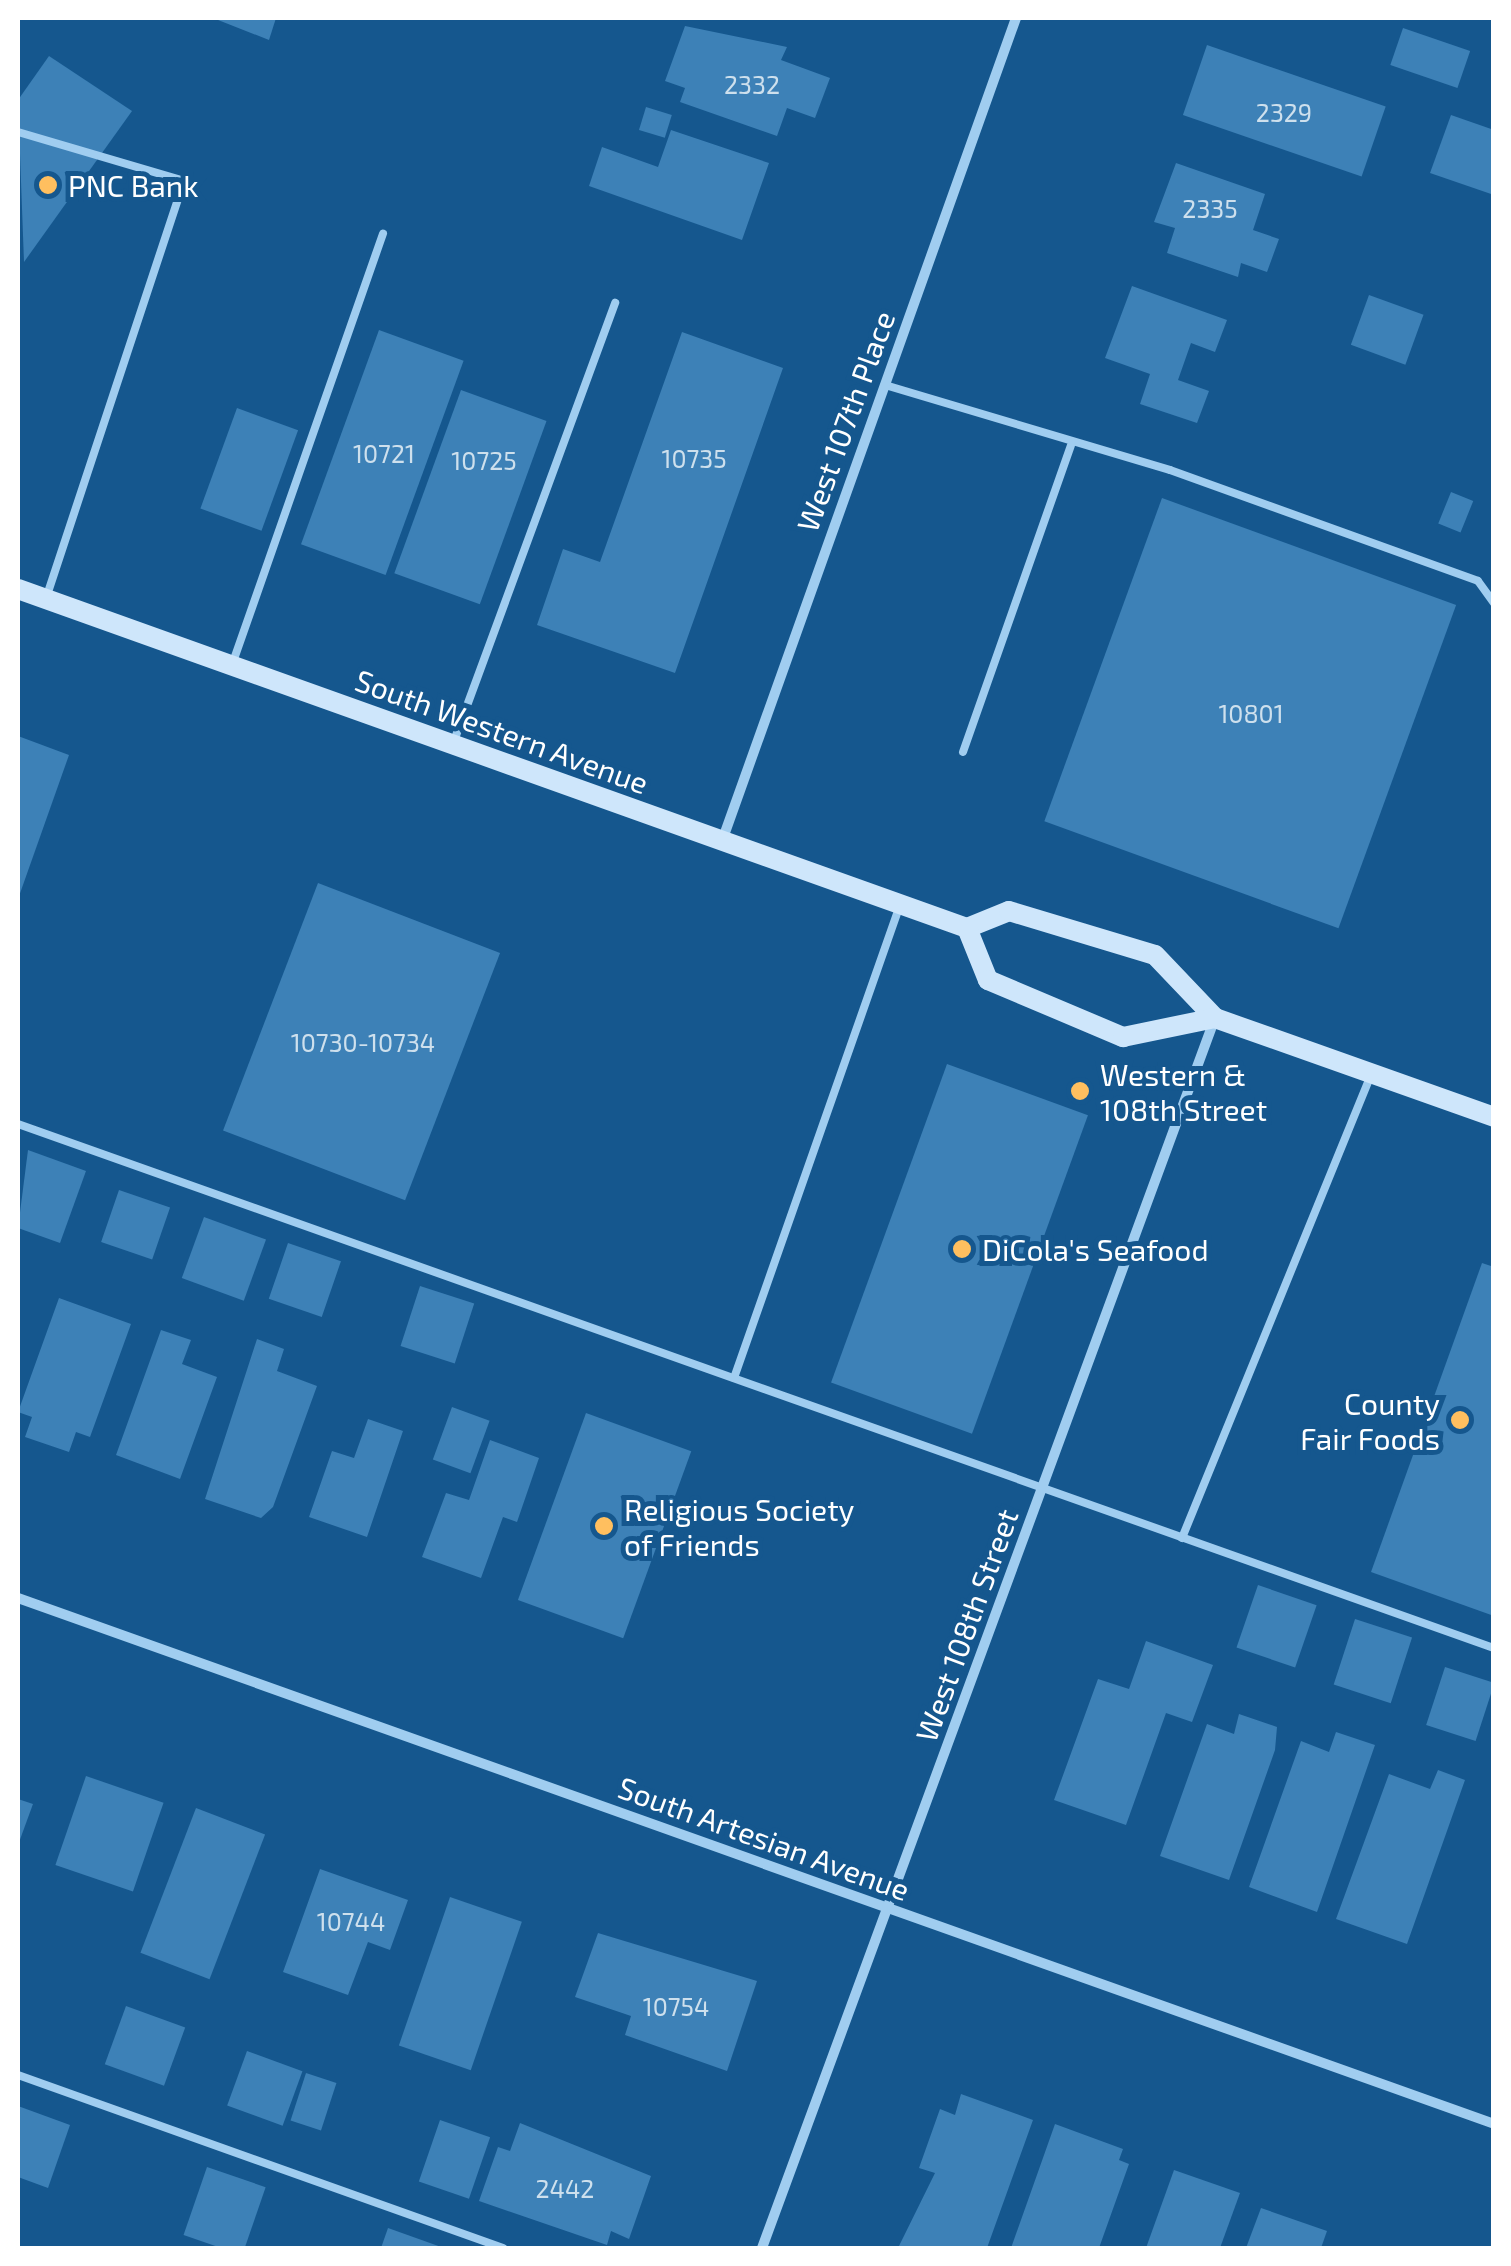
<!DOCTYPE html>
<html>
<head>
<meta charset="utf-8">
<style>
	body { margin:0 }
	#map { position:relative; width:1511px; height:2266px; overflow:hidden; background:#15578e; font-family:"Exo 2",sans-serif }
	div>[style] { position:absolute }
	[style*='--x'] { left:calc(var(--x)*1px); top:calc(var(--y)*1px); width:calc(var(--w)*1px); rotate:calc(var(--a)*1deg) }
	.building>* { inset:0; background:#3d81b7; transform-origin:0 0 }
	.service>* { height:8px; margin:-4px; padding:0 4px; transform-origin:4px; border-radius:4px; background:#a0cdf0 }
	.minor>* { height:10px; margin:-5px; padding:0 5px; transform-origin:5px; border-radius:5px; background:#a0cdf0 }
	.secondary>* { height:20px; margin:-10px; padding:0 10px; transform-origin:10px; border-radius:10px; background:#cee6fb }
	.dots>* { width:28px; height:28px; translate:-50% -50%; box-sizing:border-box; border:5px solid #15578e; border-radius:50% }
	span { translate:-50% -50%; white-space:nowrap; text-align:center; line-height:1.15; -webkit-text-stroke:10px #15578e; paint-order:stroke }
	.number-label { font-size:25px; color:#cee0ed }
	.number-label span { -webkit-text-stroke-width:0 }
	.poi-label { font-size:30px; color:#fff }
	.left { translate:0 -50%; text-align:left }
	.right { translate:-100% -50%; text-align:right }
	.street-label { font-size:30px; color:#fff }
	.frame { position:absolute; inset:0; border:20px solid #fff; pointer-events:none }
</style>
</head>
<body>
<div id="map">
	<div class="building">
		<div style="clip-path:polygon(213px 18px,276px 18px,269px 40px)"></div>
		<div style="clip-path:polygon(685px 26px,787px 47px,781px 60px,830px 78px,815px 118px,787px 108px,777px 136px,680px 102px,685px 88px,665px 81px)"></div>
		<div style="left:1403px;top:28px;width:71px;height:39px;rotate:19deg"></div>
		<div style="left:1207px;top:45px;width:189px;height:74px;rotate:19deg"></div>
		<div style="clip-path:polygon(49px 56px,132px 111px,24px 262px,18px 100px)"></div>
		<div style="left:646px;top:107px;width:27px;height:24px;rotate:17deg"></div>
		<div style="clip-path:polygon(1451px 115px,1494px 130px,1494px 195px,1430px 173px)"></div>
		<div style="clip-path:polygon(671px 130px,769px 163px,742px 240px,589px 186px,602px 147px,658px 167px)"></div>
		<div style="clip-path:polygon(1176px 163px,1265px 194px,1253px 230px,1279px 239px,1267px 272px,1241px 263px,1238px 277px,1167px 253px,1175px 228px,1154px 222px)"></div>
		<div style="clip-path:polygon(1132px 286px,1227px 320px,1215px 352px,1191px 343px,1178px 380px,1209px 391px,1197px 423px,1140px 404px,1150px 374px,1105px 358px)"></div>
		<div style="left:1369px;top:295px;width:58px;height:53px;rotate:20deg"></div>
		<div style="left:379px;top:330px;width:90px;height:228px;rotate:20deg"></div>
		<div style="clip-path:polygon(682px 332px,783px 368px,675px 673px,537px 625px,563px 549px,600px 562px)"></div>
		<div style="left:461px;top:390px;width:91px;height:195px;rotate:20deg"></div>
		<div style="left:237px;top:408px;width:65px;height:107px;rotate:20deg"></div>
		<div style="left:1451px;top:492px;width:24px;height:34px;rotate:22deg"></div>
		<div style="left:1162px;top:498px;width:313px;height:344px;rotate:20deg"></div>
		<div style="clip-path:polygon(18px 736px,69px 755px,18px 899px)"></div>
		<div style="left:318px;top:883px;width:195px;height:265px;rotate:21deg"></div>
		<div style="left:947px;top:1064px;width:150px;height:339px;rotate:20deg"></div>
		<div style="clip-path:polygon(28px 1150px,86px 1171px,60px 1243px,18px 1228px)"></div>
		<div style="left:119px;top:1190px;width:54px;height:55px;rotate:19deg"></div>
		<div style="left:204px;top:1217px;width:66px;height:65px;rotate:20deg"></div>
		<div style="left:288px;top:1243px;width:56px;height:59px;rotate:19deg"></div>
		<div style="clip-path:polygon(1482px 1263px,1494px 1267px,1494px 1616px,1371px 1572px)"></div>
		<div style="left:420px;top:1286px;width:57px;height:63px;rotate:18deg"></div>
		<div style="clip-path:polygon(59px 1298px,131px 1324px,90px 1437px,76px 1432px,69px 1452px,25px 1437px,32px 1417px,18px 1412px)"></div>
		<div style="clip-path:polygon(161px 1330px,191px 1340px,182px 1364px,217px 1377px,180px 1479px,116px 1455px)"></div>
		<div style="clip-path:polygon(257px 1339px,284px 1349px,277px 1371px,317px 1386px,273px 1507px,261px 1518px,205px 1499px)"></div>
		<div style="left:452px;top:1407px;width:40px;height:56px;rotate:20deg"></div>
		<div style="left:586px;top:1413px;width:112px;height:199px;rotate:20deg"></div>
		<div style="clip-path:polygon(368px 1419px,403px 1431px,367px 1537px,309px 1517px,332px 1451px,354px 1458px)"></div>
		<div style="clip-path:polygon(490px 1440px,539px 1458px,517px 1522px,503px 1517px,481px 1578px,422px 1557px,446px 1493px,469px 1500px)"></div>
		<div style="left:1258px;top:1585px;width:62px;height:66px;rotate:19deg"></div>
		<div style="left:1355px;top:1619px;width:60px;height:69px;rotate:18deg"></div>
		<div style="clip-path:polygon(1146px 1641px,1213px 1665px,1192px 1722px,1166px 1713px,1126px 1825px,1054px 1800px,1098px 1679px,1129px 1689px)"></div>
		<div style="left:1445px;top:1667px;width:52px;height:61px;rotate:18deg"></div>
		<div style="clip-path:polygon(1239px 1714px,1277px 1727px,1275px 1750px,1229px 1880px,1160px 1856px,1207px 1724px,1234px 1734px)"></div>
		<div style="clip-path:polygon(1336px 1732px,1375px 1745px,1317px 1912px,1249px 1887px,1301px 1741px,1329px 1752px)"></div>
		<div style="clip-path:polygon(1438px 1770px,1465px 1780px,1407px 1944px,1336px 1919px,1389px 1774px,1430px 1789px)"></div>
		<div style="left:86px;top:1776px;width:82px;height:94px;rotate:19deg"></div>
		<div style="clip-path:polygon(18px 1799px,33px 1804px,18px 1845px)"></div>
		<div style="left:196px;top:1808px;width:74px;height:155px;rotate:21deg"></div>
		<div style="clip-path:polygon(320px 1869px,408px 1900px,390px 1950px,368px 1942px,348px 1995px,283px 1972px)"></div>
		<div style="left:450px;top:1897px;width:76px;height:157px;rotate:19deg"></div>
		<div style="clip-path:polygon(598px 1933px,757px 1981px,727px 2071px,625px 2035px,631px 2016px,575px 1997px)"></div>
		<div style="left:126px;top:2006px;width:63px;height:62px;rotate:20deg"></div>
		<div style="left:247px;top:2051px;width:59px;height:58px;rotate:20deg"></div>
		<div style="left:306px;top:2073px;width:32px;height:50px;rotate:18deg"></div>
		<div style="clip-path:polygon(961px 2094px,1033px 2120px,987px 2248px,898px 2248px,935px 2173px,919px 2168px,940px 2109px,955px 2115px)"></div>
		<div style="clip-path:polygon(18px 2106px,70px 2125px,48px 2188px,18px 2177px)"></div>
		<div style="left:440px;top:2120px;width:53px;height:65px;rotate:19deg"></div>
		<div style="clip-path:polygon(520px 2123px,651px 2176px,629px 2239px,611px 2231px,607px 2245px,479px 2201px,498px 2147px,510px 2151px)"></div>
		<div style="clip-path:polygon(1055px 2124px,1123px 2149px,1119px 2160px,1129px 2164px,1099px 2248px,1011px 2248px)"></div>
		<div style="left:207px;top:2167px;width:62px;height:72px;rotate:19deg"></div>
		<div style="clip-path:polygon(1174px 2170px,1240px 2193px,1220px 2248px,1146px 2248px)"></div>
		<div style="clip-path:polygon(1261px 2208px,1327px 2231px,1321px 2248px,1246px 2248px)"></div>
		<div style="clip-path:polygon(388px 2228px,444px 2248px,381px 2248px)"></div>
	</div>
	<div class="service">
		<div style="--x:18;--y:132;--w:173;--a:16.4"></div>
		<div style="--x:184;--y:181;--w:436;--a:108.3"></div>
		<div style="--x:885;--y:385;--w:297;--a:16.6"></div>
		<div style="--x:1170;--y:470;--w:327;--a:19.8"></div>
		<div style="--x:1478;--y:581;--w:27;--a:54"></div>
		<div style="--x:233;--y:662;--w:454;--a:-70.7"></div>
		<div style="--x:454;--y:741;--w:467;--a:-69.8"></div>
		<div style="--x:963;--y:752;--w:325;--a:-70.6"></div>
		<div style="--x:18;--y:1124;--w:1566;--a:19.55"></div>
		<div style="--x:734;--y:1378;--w:501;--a:-70.66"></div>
		<div style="--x:1182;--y:1538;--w:497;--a:-67.8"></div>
		<div style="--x:18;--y:2075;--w:515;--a:19.63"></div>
	</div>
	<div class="minor">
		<div style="--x:722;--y:841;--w:874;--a:-70.34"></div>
		<div style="--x:18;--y:1598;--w:1567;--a:19.61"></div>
		<div style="--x:762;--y:2248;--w:1311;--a:-69.78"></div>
	</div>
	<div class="secondary">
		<div style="--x:18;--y:589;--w:1008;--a:19.66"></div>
		<div style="--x:967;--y:928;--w:45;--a:-22"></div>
		<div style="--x:1009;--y:911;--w:152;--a:16.8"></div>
		<div style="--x:1155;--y:955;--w:87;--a:46.4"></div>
		<div style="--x:1215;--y:1018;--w:296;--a:19.5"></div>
		<div style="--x:967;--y:928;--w:56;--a:68"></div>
		<div style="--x:988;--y:980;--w:147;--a:22.9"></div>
		<div style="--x:1123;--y:1037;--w:94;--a:-11.7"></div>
	</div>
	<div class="dots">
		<div style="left:48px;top:185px;background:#ffbf5f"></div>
		<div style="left:1080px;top:1091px;background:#ffbf5f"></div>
		<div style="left:962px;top:1249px;background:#ffbf5f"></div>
		<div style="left:1460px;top:1420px;background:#ffbf5f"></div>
		<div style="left:604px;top:1526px;background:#ffbf5f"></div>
	</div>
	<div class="number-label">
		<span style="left:752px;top:84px">2332</span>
		<span style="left:1284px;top:112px">2329</span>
		<span style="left:1210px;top:208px">2335</span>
		<span style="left:384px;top:453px">10721</span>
		<span style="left:694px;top:458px">10735</span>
		<span style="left:484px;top:460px">10725</span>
		<span style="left:1251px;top:713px">10801</span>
		<span style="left:363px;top:1042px">10730-10734</span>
		<span style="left:351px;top:1921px">10744</span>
		<span style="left:676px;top:2006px">10754</span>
		<span style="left:565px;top:2188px">2442</span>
	</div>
	<div class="poi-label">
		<span class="left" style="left:68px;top:185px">PNC Bank</span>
		<span class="left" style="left:1100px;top:1091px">Western &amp;<br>108th Street</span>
		<span class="left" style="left:982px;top:1249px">DiCola's Seafood</span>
		<span class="right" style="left:1440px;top:1420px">County<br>Fair Foods</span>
		<span class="left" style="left:624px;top:1526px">Religious Society<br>of Friends</span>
	</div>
	<div class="street-label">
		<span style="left:845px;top:421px;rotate:-70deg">West 107th Place</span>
		<span style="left:502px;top:731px;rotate:20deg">South Western Avenue</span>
		<span style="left:966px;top:1625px;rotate:-70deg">West 108th Street</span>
		<span style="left:764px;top:1838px;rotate:20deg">South Artesian Avenue</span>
	</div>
	<div class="frame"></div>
</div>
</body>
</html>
